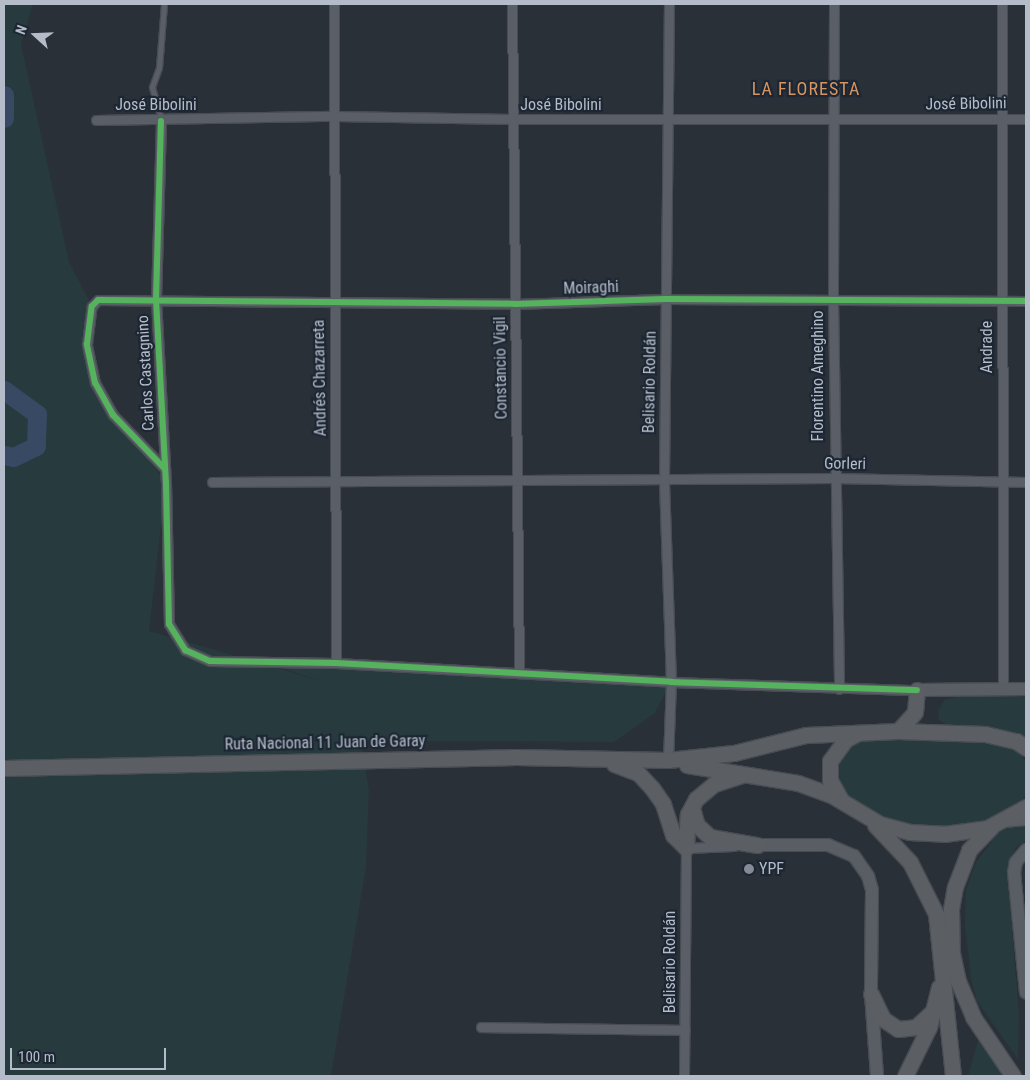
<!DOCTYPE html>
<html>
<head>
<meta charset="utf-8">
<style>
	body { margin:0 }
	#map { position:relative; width:1030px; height:1080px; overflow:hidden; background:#2a3038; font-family:"Roboto Condensed",sans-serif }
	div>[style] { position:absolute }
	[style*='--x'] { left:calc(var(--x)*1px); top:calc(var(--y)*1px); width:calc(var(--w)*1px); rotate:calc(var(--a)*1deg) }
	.green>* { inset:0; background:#273a3e }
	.river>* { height:19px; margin:-9.5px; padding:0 9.5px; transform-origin:9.5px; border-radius:9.5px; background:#384963 }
	.roads { filter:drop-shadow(1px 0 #484c53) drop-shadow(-1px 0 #484c53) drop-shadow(0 1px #484c53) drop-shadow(0 -1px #484c53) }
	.service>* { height:4.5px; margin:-2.25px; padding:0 2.25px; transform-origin:2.25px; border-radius:2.25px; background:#5a5e66 }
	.minor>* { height:9px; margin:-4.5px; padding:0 4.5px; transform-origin:4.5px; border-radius:4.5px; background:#5a5e66 }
	.secondary>* { height:12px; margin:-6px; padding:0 6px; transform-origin:6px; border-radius:6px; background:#595d64 }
	.trunk>* { height:15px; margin:-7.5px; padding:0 7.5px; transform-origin:7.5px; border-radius:7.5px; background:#5b5f64 }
	.cycleway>* { height:6px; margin:-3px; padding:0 3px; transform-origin:3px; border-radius:3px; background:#56b35d }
	.dots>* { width:14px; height:14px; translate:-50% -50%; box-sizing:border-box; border:2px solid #1d2633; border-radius:50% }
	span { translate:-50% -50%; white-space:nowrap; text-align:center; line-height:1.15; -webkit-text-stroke:4.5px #1d2633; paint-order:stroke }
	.street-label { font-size:16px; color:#b4bcc9 }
	.poi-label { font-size:16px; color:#b4bcc9 }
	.left { translate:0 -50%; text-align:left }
	.neighbourhood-label { font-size:18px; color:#d59563; letter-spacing:1px }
	.frame { position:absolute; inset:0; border:5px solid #b4bcc9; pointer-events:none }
	.north { position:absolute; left:10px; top:10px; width:50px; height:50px; -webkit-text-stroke:4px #1d2633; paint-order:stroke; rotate:290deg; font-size:14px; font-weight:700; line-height:20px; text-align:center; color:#b4bcc9 }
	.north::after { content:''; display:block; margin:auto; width:18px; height:22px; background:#b4bcc9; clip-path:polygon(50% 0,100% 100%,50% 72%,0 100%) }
	.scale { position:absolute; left:10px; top:1048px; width:156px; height:22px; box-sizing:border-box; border:2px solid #b4bcc9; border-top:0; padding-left:6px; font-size:15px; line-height:18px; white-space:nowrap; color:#b4bcc9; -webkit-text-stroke:4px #1d2633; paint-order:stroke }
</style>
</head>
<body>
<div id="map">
	<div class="green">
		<div style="clip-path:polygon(4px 4px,33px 4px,21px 44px,69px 262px,92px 306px,87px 344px,103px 401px,166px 482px,149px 631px,321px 681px,263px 662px,671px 682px,655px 713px,614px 742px,360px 741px,369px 789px,366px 867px,331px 1076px,4px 1076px)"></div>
		<div style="clip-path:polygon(964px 695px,1026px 696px,1026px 747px,952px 727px,939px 720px,938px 710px,945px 700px)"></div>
		<div style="clip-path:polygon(909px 736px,994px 741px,1017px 751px,1026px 762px,1026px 793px,1021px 802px,999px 817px,972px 826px,938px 828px,910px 826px,881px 818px,855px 803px,840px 788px,836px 776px,837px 760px,859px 740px)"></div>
		<div style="clip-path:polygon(1026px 821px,1026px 841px,1016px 847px,1009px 862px,1008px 877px,1019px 1015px,1018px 1059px,977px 1001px,971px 978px,965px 926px,966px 890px,976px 862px,1000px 831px)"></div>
		<div style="clip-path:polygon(979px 1037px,1008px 1076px,968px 1076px)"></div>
	</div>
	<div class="river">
		<div style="--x:4;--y:95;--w:23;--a:90"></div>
		<div style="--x:4;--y:390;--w:41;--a:36"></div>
		<div style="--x:37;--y:414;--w:32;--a:92"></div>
		<div style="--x:36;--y:446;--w:25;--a:154"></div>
		<div style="--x:13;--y:457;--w:9;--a:-167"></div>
	</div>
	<div class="roads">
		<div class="service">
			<div style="--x:161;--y:119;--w:33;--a:-106"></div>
			<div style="--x:152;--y:87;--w:20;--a:-70"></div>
			<div style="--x:159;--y:68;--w:64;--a:-85.5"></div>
		</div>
		<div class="minor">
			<div style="--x:334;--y:4;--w:659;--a:89.83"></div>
			<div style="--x:512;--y:4;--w:668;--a:89.4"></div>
			<div style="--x:834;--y:4;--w:295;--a:90.2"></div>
			<div style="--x:833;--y:299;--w:390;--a:89.1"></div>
			<div style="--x:1002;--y:4;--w:686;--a:89.92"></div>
			<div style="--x:96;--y:120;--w:239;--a:-1"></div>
			<div style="--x:335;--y:116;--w:176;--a:1"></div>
			<div style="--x:511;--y:119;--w:515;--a:0"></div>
			<div style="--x:161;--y:121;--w:178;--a:91.6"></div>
			<div style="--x:156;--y:299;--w:183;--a:86.9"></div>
			<div style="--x:166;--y:482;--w:142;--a:88.8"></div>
			<div style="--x:169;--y:624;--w:31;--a:58"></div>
			<div style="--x:185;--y:650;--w:27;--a:24"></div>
			<div style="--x:210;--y:661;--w:126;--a:0.9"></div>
			<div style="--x:336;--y:663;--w:336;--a:3.2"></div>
			<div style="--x:671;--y:682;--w:246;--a:1.9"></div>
			<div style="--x:164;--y:468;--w:74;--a:-133.9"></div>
			<div style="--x:113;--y:415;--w:37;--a:-119"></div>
			<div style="--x:95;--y:383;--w:40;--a:-102"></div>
			<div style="--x:87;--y:344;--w:38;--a:-83"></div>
			<div style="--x:92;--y:306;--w:8;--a:-45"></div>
			<div style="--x:98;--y:300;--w:417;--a:0.5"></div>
			<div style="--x:515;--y:304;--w:151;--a:-1.9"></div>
			<div style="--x:666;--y:299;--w:360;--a:0.3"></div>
			<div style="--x:212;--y:482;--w:622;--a:-0.37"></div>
			<div style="--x:834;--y:478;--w:192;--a:1.2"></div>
			<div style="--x:668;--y:760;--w:78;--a:-87.8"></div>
			<div style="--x:671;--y:682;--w:203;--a:-92"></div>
			<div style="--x:664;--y:479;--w:475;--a:-89.4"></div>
			<div style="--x:481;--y:1027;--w:204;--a:0.8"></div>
			<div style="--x:684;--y:1076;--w:228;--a:-89.5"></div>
			<div style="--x:686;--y:848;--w:48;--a:-2.4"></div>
		</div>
		<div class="secondary">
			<div style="--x:917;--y:690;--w:109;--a:-0.5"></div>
			<div style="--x:1004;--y:821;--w:22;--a:-5"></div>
			<div style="--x:757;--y:845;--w:71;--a:0"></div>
			<div style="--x:828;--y:845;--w:28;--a:23"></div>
			<div style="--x:854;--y:856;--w:24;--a:55"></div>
			<div style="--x:868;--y:876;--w:15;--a:74"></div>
			<div style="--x:872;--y:890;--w:104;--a:90.6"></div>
			<div style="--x:871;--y:994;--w:82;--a:85.8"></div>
			<div style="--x:1026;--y:850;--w:16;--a:130"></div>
			<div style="--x:1016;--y:862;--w:10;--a:101"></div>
			<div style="--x:1014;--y:872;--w:121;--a:84.3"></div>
		</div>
		<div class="trunk">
			<div style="--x:898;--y:731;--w:25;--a:-48"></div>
			<div style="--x:915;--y:712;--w:22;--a:-85"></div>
			<div style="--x:614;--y:764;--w:26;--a:21"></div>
			<div style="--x:638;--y:773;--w:21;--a:47"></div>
			<div style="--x:652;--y:788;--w:19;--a:55"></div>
			<div style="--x:663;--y:804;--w:33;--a:72"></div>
			<div style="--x:673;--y:835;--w:18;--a:45"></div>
			<div style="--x:687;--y:765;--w:112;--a:9.2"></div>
			<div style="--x:798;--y:783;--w:37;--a:20"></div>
			<div style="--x:833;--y:796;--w:55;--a:30.8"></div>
			<div style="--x:880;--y:824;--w:30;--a:15"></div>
			<div style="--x:909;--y:832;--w:35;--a:3"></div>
			<div style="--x:944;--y:834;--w:43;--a:-7.9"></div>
			<div style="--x:987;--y:828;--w:44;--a:-28.3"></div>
			<div style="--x:4;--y:768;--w:512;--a:-1.23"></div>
			<div style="--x:516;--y:757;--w:152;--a:1.1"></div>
			<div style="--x:668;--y:760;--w:66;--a:-6.1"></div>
			<div style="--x:734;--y:753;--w:74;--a:-14"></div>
			<div style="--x:806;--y:735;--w:92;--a:-2.5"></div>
			<div style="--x:898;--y:731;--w:87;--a:2"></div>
			<div style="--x:985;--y:734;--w:32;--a:13"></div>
			<div style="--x:1016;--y:741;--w:12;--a:35"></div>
			<div style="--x:841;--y:800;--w:23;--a:-119"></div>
			<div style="--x:830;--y:780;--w:19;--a:-90"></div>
			<div style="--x:830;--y:761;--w:26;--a:-54"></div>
			<div style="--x:845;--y:740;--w:15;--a:-28"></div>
			<div style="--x:692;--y:808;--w:18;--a:74"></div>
			<div style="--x:697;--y:825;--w:18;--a:43"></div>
			<div style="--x:710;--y:837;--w:48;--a:9.7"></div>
			<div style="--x:875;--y:825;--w:51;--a:46.6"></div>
			<div style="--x:910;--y:862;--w:58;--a:63.4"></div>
			<div style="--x:936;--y:914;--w:163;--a:84"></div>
			<div style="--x:686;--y:848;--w:34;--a:-87"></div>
			<div style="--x:688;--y:814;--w:17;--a:-62"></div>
			<div style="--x:696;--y:799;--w:23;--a:-40"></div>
			<div style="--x:714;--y:784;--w:29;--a:-18"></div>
			<div style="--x:952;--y:953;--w:29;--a:78"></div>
			<div style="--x:958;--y:981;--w:39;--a:67"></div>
			<div style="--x:973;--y:1017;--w:71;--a:55.9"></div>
			<div style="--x:952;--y:960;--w:51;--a:-91.1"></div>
			<div style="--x:951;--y:909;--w:22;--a:-80"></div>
			<div style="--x:955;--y:887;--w:40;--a:-69"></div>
			<div style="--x:969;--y:850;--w:32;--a:-46"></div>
			<div style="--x:871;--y:994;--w:28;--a:64"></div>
			<div style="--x:883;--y:1019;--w:18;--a:34"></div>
			<div style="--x:898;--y:1029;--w:18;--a:-6"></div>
			<div style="--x:916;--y:1027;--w:21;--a:-43"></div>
			<div style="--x:905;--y:1076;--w:55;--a:-63.9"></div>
			<div style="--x:929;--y:1027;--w:41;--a:-76"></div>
		</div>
	</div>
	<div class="cycleway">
		<div style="--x:161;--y:121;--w:178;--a:91.6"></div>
		<div style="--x:156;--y:299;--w:183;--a:86.9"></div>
		<div style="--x:166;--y:482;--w:142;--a:88.8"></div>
		<div style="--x:169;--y:624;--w:31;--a:58"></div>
		<div style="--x:185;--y:650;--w:27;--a:24"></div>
		<div style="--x:210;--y:661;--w:126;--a:0.9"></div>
		<div style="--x:336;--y:663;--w:336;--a:3.2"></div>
		<div style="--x:671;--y:682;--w:246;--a:1.9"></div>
		<div style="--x:164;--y:468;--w:74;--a:-133.9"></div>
		<div style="--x:113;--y:415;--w:37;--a:-119"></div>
		<div style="--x:95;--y:383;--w:40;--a:-102"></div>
		<div style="--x:87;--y:344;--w:38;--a:-83"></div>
		<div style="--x:92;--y:306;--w:8;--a:-45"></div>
		<div style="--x:98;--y:300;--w:417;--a:0.5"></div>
		<div style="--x:515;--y:304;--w:151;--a:-1.9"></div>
		<div style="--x:666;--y:299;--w:360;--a:0.3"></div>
	</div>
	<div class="dots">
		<div style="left:749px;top:869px;background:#848b96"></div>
	</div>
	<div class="street-label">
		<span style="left:966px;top:104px;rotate:-1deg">José Bibolini</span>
		<span style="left:156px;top:105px">José Bibolini</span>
		<span style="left:561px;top:105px">José Bibolini</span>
		<span style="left:591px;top:288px;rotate:-2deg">Moiraghi</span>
		<span style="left:987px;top:347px;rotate:-90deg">Andrade</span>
		<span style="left:501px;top:368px;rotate:-91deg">Constancio Vigil</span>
		<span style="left:146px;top:373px;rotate:-93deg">Carlos Castagnino</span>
		<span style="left:818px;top:376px;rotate:-90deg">Florentino Ameghino</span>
		<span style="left:320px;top:378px;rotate:-91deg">Andrés Chazarreta</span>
		<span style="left:650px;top:382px;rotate:-89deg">Belisario Roldán</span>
		<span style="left:845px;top:464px;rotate:1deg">Gorleri</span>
		<span style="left:325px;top:743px;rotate:-1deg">Ruta Nacional 11 Juan de Garay</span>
		<span style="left:670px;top:962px;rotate:-90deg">Belisario Roldán</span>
	</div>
	<div class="poi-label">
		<span class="left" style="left:759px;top:869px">YPF</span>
	</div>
	<div class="neighbourhood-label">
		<span style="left:806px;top:89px">LA FLORESTA</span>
	</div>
	<div class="frame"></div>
	<div class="north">N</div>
	<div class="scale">100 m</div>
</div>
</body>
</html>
